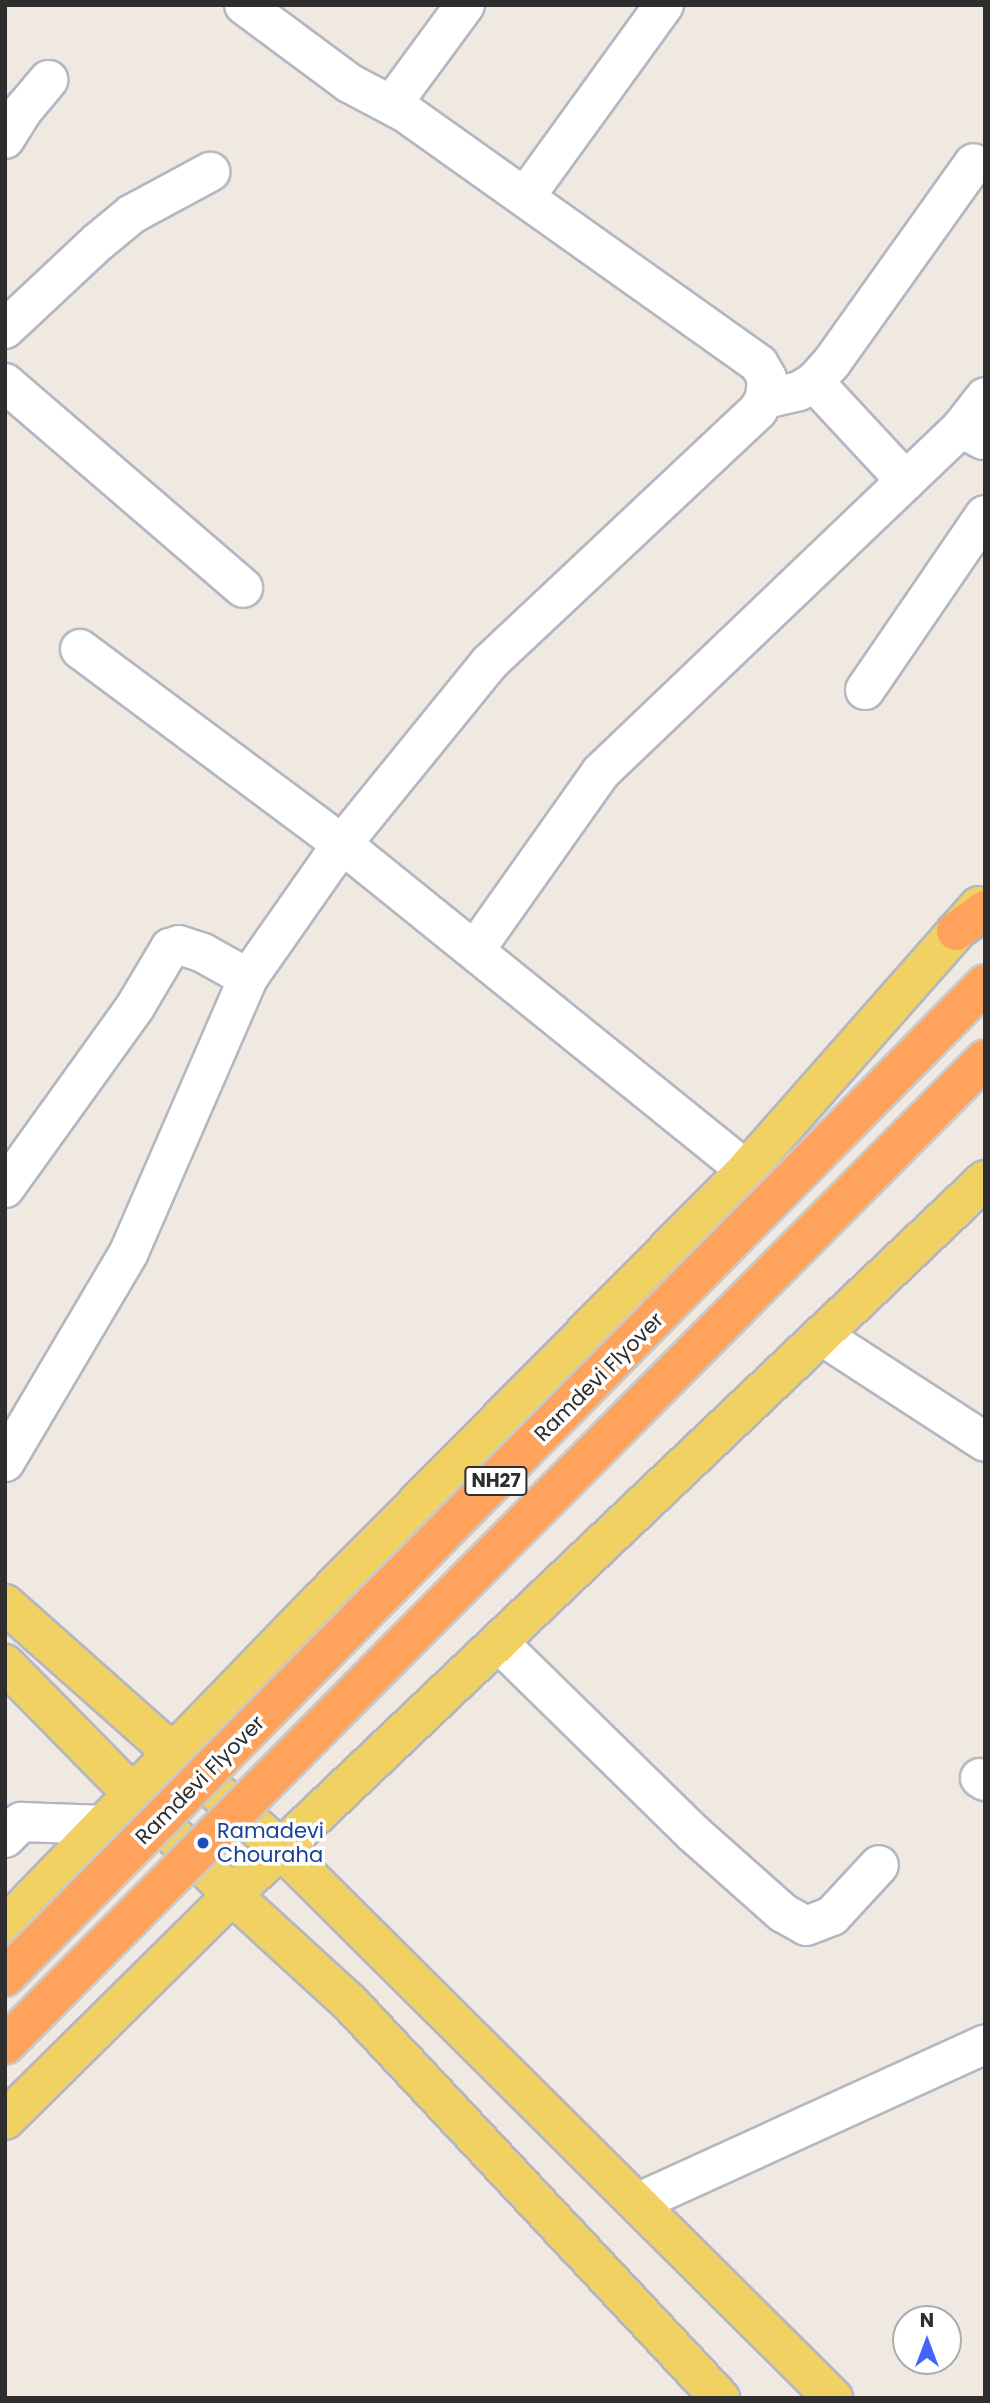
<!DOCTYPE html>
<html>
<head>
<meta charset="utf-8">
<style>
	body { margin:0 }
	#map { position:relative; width:990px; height:2403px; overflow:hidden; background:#efe9e1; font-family:Poppins,sans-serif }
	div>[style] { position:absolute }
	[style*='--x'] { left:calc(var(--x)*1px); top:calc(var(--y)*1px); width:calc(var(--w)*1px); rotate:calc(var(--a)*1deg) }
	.roads { filter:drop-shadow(2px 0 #b4b7c1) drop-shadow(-2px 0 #b4b7c1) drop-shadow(0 2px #b4b7c1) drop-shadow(0 -2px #b4b7c1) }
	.minor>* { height:38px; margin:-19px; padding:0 19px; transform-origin:19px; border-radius:19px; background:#fff }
	.major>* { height:38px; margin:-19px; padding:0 19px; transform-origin:19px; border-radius:19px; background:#f2d163 }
	.highway>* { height:38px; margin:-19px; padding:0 19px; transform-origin:19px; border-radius:19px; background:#ffa35c }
	.bridges { filter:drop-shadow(2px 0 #c9c9c9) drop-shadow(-2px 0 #c9c9c9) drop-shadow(0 2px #c9c9c9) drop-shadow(0 -2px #c9c9c9) }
	.highway-bridge>* { height:38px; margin:-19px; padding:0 19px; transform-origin:19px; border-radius:19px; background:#ffa35c }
	.dots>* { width:19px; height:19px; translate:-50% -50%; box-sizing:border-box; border:4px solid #fff; border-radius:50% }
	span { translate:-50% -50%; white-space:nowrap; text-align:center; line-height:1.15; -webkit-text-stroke:7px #fff; paint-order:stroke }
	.shield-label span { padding:2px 5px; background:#fff; border:2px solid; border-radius:5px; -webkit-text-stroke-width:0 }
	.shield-label { font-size:19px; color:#2e2e2e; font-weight:700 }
	.street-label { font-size:21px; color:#2e2e2e }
	.transit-label { font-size:21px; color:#164399 }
	.left { translate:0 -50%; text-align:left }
	.frame { position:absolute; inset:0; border:7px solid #2e2e2e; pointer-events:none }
	.north { position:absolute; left:892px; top:2305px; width:70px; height:70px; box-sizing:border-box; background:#fff; border:2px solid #ababab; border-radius:50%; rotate:0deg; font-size:19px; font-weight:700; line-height:28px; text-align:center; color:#2e2e2e }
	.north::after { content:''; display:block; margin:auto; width:24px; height:32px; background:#4264fb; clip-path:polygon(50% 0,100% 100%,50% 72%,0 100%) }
</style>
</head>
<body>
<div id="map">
	<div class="roads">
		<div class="minor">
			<div style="--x:244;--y:5;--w:131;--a:36.6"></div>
			<div style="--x:349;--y:83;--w:62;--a:27.8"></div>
			<div style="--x:5;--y:139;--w:36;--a:-58"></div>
			<div style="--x:24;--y:109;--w:38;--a:-50"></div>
			<div style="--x:525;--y:197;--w:237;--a:-54.1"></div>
			<div style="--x:5;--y:329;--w:127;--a:-43.1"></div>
			<div style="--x:98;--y:242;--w:44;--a:-39.5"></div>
			<div style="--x:132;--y:214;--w:89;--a:-28.3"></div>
			<div style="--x:814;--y:382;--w:135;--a:47.1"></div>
			<div style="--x:5;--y:383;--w:314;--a:40.7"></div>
			<div style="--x:765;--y:399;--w:35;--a:-13"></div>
			<div style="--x:799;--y:391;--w:17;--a:-31"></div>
			<div style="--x:814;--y:382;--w:27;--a:-48"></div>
			<div style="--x:832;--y:362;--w:244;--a:-54.5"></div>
			<div style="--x:983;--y:440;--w:25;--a:-151"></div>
			<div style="--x:961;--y:428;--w:39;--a:-52"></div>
			<div style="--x:80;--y:649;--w:327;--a:36.7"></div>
			<div style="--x:342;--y:844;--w:519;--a:38.9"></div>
			<div style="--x:865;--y:690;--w:212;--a:-55.6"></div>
			<div style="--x:475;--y:950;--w:218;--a:-54.7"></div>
			<div style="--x:601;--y:772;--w:498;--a:-43.7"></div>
			<div style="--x:5;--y:1188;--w:223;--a:-54.3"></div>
			<div style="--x:135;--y:1007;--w:69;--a:-59.3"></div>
			<div style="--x:170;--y:948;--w:9;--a:-18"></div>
			<div style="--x:179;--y:945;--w:25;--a:18"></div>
			<div style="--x:203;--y:953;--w:51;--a:29.1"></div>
			<div style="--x:822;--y:1336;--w:194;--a:33"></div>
			<div style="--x:5;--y:1462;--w:244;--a:-59.4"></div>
			<div style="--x:129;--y:1252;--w:299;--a:-66.5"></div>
			<div style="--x:248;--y:978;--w:164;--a:-55"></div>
			<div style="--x:342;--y:844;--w:233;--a:-50.9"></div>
			<div style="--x:489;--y:663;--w:369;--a:-43.2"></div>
			<div style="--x:758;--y:410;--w:13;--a:-58"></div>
			<div style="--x:765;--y:399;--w:21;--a:-85"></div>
			<div style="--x:767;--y:378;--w:16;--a:-120"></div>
			<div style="--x:759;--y:364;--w:435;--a:-144.6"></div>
			<div style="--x:404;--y:112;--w:10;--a:-119"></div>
			<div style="--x:399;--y:103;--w:11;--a:-80"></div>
			<div style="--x:401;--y:92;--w:108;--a:-53.7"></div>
			<div style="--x:499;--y:1643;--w:272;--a:44.4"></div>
			<div style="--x:693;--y:1833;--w:120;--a:41.6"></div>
			<div style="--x:783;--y:1913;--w:26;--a:29"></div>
			<div style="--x:806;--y:1926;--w:28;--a:-21"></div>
			<div style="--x:832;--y:1916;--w:69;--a:-47.3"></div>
			<div style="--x:980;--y:1778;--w:6;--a:31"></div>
			<div style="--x:5;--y:1838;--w:23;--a:-45"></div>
			<div style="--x:21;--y:1822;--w:84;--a:2"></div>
			<div style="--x:639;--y:2202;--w:380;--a:-24.5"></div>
		</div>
		<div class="major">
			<div style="--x:5;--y:1604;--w:369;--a:41.6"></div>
			<div style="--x:281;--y:1849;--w:779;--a:44.84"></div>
			<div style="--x:5;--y:1664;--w:324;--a:45.5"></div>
			<div style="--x:232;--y:1895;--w:161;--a:42.5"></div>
			<div style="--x:351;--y:2004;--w:540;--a:46.88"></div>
			<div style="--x:5;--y:1926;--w:455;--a:-45.9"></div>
			<div style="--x:322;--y:1599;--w:603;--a:-45.34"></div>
			<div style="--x:746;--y:1170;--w:352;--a:-48.6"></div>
			<div style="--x:5;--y:2120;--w:320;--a:-44.7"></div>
			<div style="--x:232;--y:1895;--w:1038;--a:-43.52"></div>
		</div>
		<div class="highway">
			<div style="--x:956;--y:931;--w:36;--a:-36"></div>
		</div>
	</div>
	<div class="bridges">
		<div class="highway-bridge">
			<div style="--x:5;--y:1977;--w:1395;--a:-45.38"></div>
			<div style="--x:5;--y:2045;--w:1390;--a:-45.17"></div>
		</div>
	</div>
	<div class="dots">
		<div style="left:203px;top:1843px;background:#1a4fb4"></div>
	</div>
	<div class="shield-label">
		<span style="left:496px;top:1481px">NH27</span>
	</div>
	<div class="street-label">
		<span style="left:599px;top:1377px;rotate:-45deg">Ramdevi Flyover</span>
		<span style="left:200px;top:1780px;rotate:-45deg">Ramdevi Flyover</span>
	</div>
	<div class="transit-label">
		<span class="left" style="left:217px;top:1843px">Ramadevi<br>Chouraha</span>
	</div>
	<div class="frame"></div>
	<div class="north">N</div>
</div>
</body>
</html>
